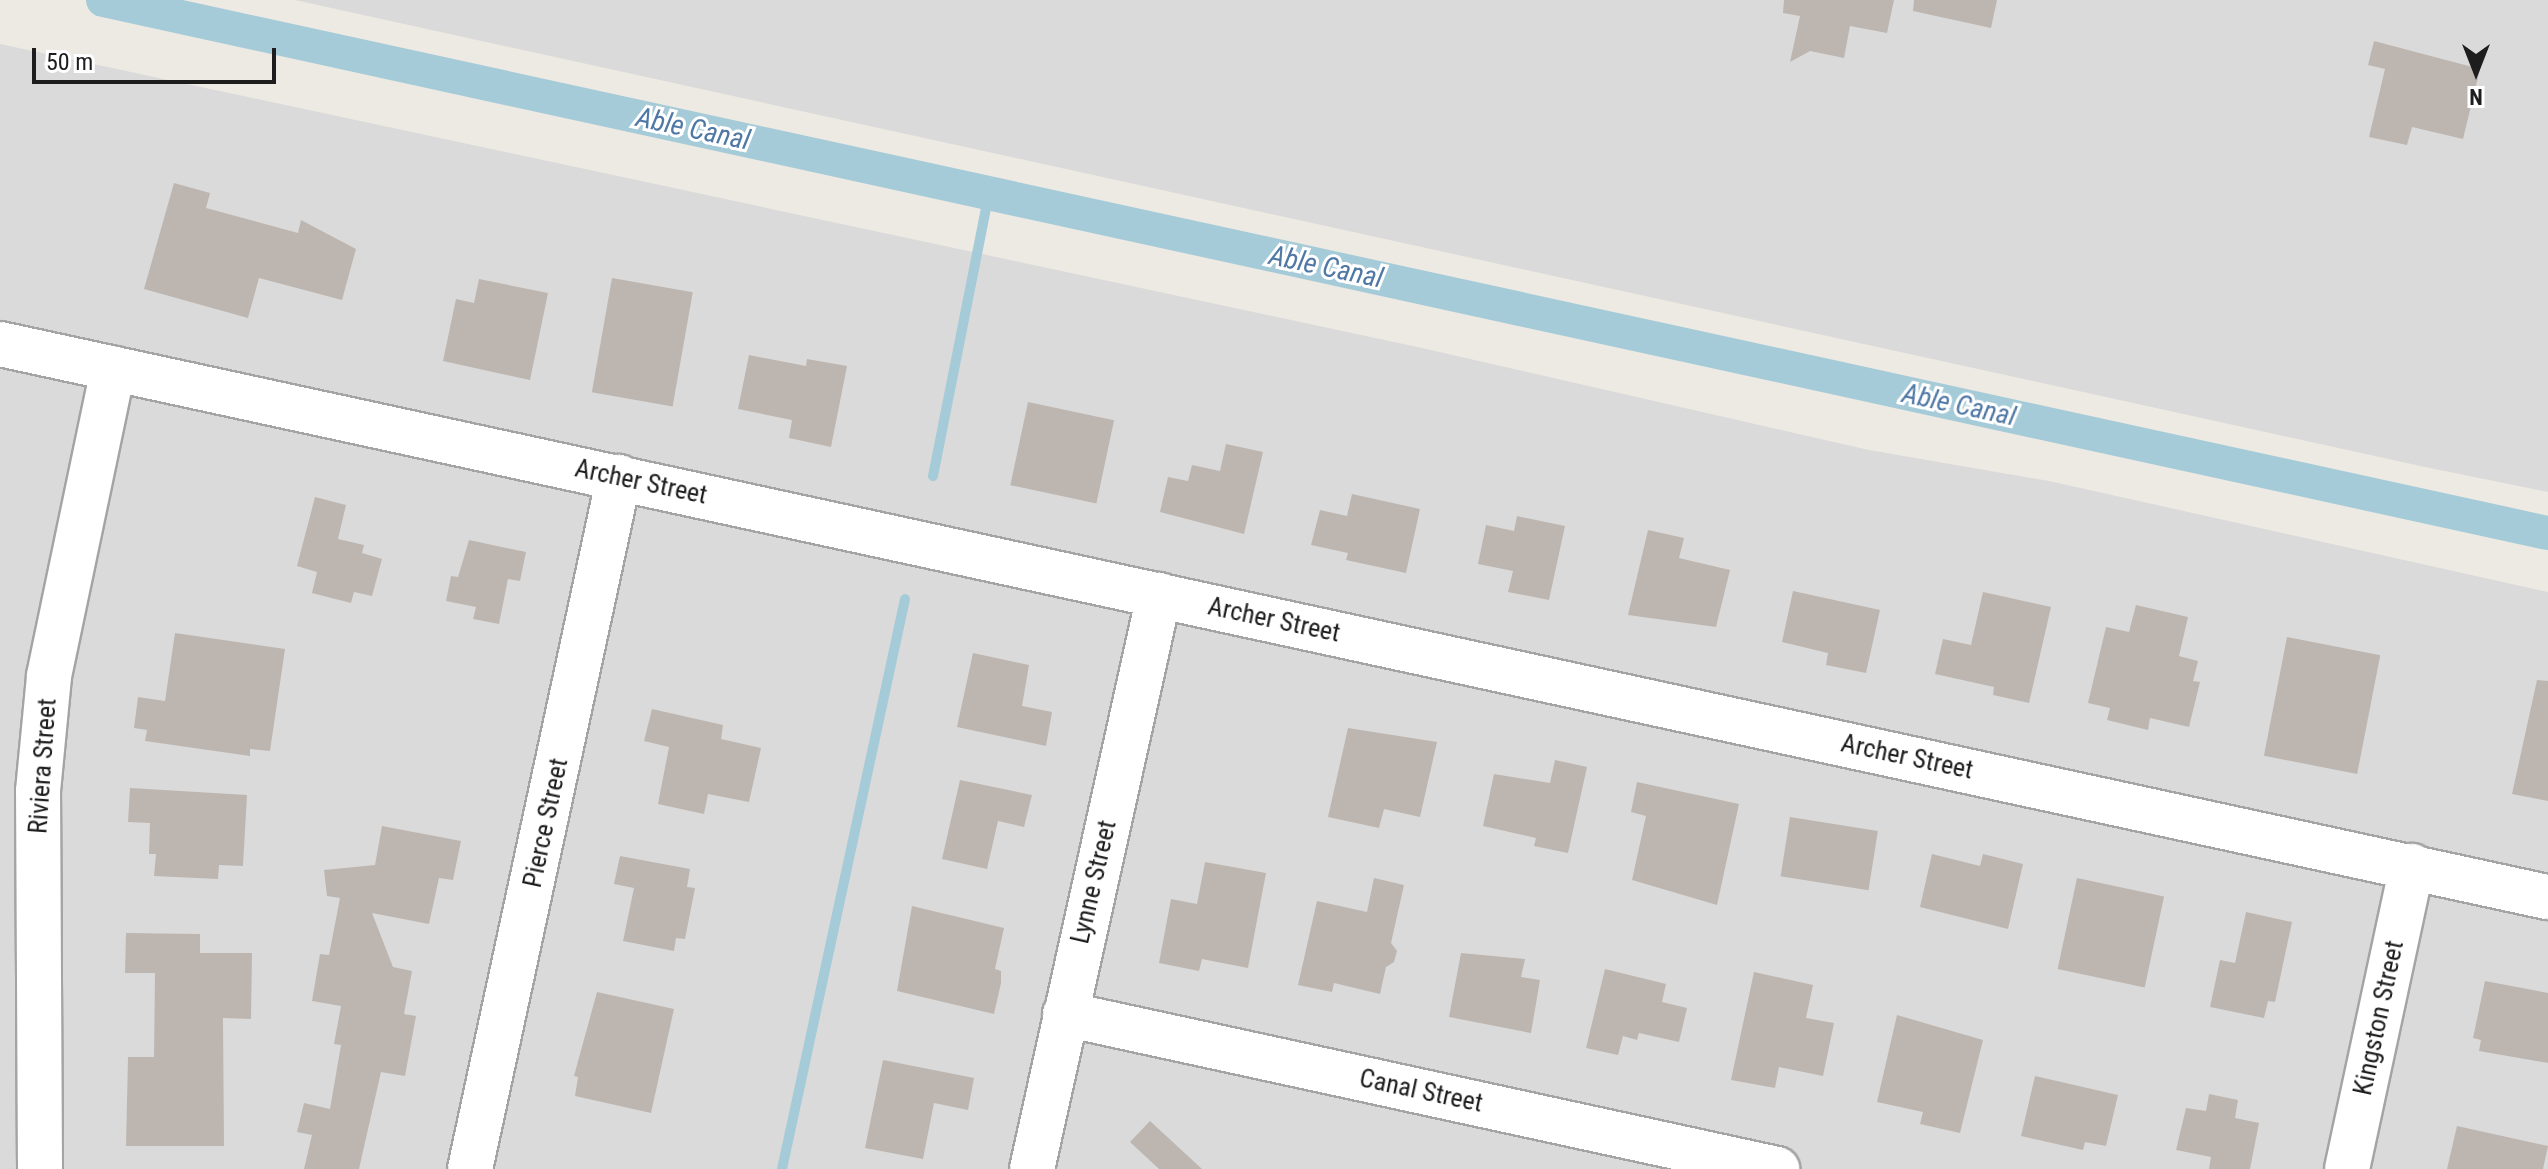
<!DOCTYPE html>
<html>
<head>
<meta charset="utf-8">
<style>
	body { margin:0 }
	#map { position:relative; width:2548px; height:1169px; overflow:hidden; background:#edeae3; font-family:"Roboto Condensed",sans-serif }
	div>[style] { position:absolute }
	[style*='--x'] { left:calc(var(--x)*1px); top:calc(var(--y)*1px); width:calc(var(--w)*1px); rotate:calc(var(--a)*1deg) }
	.residential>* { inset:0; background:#dbdada }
	.stream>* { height:10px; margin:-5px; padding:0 5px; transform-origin:5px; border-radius:5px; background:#a6cbd8 }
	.canal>* { height:34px; margin:-17px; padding:0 17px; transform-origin:17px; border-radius:17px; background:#a6cbd8 }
	.building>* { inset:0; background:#bdb6b0; transform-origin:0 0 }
	.roads { filter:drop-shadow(2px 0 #a4a4a4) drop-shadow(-2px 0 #a4a4a4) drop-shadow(0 2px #a4a4a4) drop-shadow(0 -2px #a4a4a4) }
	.minor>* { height:44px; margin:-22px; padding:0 22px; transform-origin:22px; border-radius:22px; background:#fff }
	span { translate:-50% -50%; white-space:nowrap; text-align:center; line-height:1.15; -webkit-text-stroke:6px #fff; paint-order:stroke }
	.street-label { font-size:26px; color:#1d1d1d }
	.water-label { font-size:28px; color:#5078a5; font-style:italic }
	.north { position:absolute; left:2436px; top:32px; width:80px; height:80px; -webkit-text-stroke:6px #fff; paint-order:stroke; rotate:180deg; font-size:22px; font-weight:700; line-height:32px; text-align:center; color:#1d1d1d }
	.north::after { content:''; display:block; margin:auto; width:28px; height:36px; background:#1d1d1d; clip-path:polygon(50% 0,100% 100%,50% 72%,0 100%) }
	.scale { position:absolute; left:32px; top:48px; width:244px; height:36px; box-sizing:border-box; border:4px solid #1d1d1d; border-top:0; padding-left:10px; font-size:24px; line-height:28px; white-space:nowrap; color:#1d1d1d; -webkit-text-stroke:6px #fff; paint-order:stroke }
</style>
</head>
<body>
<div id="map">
	<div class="residential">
		<div style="clip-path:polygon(295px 0,2548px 0,2548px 492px,2425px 467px)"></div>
		<div style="clip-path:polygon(0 44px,1422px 348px,1869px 450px,2049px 481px,2548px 592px,2548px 1169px,0 1169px)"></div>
	</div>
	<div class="stream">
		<div style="--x:933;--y:476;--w:288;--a:-78.8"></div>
		<div style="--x:782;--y:1169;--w:583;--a:-77.82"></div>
	</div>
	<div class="canal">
		<div style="--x:103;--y:0;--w:2502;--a:12.3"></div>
	</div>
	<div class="building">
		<div style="clip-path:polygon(1784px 0,1894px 0,1887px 33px,1850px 26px,1844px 58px,1810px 51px,1790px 62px,1800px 16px,1783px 13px)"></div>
		<div style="clip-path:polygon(1914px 0,1997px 0,1991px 28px,1913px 11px)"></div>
		<div style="clip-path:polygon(2374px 41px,2480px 69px,2463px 139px,2412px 127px,2407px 145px,2369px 137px,2385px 69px,2368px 65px)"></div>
		<div style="clip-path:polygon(174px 183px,210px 193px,206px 208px,298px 233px,301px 220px,356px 249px,342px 300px,259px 278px,248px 318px,144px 289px)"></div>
		<div style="left:612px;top:278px;width:82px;height:116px;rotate:10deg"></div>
		<div style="clip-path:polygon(479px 279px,548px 293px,530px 380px,443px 361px,456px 299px,474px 303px)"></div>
		<div style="clip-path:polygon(749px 355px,806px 366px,807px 359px,847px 366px,831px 447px,789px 438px,792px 420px,738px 409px)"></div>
		<div style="left:1028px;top:402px;width:88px;height:85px;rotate:12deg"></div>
		<div style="clip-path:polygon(1226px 444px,1263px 452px,1244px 534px,1160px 512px,1168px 477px,1188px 481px,1192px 465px,1220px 471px)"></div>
		<div style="clip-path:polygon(1352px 494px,1420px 509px,1406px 573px,1346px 560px,1348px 553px,1311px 545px,1320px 510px,1347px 516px)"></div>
		<div style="clip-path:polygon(315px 497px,346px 505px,338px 539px,364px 545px,362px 553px,382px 559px,372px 596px,354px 592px,351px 603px,312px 593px,317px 572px,297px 566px)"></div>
		<div style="clip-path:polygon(1517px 516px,1565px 526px,1549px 600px,1508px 592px,1513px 571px,1478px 564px,1486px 525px,1514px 531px)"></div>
		<div style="clip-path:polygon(1648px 530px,1684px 538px,1679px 558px,1730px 570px,1716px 627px,1628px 615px)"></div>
		<div style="clip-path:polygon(469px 540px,526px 552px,520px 581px,508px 579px,499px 624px,473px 619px,476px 607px,446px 601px,451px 576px,458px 577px)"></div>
		<div style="clip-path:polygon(1793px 591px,1880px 610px,1866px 673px,1826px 665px,1828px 653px,1782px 642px)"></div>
		<div style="clip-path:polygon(1983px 592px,2051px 607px,2029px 703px,1993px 695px,1994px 687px,1935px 674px,1943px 639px,1971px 645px)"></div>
		<div style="clip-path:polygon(2136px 605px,2188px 617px,2179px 656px,2198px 661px,2193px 681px,2200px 682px,2189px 727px,2150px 718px,2148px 730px,2107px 720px,2110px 708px,2088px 703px,2106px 627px,2129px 632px)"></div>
		<div style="clip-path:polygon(175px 633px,285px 649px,270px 751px,250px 749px,250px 756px,145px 741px,147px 730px,134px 728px,138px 697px,165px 701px)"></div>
		<div style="left:2287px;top:637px;width:95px;height:121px;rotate:11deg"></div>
		<div style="clip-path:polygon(973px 653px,1029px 665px,1022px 706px,1052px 712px,1046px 746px,957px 727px)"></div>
		<div style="clip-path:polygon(2537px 680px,2548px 681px,2548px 801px,2512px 794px)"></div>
		<div style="clip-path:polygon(652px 709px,723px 725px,721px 739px,761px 748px,749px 802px,708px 794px,704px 814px,658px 804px,669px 747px,644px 741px)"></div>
		<div style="clip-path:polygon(1348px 728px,1437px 742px,1420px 817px,1384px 809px,1379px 828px,1328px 817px)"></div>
		<div style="clip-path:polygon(1555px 760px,1587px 767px,1568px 853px,1534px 846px,1536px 838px,1483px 826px,1494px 774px,1550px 783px)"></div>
		<div style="clip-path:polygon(960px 780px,1032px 795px,1024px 827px,998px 821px,987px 869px,942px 859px)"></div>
		<div style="clip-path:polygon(1637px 782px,1739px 804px,1717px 905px,1632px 880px,1646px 816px,1631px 812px)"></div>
		<div style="clip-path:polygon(130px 788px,247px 795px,243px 866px,219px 865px,218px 879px,154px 876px,156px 854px,149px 854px,150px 823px,128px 822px)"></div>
		<div style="left:1790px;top:817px;width:89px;height:60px;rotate:9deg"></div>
		<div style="clip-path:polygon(382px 826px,461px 841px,453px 880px,439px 878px,429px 924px,372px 913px,393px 967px,412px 971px,404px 1014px,416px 1016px,405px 1076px,381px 1072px,359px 1169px,304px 1169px,312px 1135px,297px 1132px,304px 1103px,330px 1109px,341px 1045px,334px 1044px,341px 1006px,312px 1001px,320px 954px,329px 955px,340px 898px,327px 896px,324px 870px,375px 865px)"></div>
		<div style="clip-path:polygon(1932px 854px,1980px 866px,1983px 854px,2023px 864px,2008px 929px,1920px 907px)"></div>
		<div style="clip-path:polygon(620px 856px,690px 869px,687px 887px,695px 888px,685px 939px,676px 938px,674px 951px,623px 941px,634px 888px,614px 884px)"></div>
		<div style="clip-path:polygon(1205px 862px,1266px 873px,1248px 968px,1202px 959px,1199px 971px,1159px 963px,1171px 899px,1197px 904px)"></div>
		<div style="clip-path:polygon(1374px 878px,1404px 885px,1391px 943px,1397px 951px,1394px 962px,1386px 967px,1380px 994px,1334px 983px,1332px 992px,1298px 985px,1317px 901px,1367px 912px)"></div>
		<div style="left:2077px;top:878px;width:89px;height:93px;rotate:12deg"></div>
		<div style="clip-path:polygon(912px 906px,1004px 928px,995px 969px,1001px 971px,1001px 983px,994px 1014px,897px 991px)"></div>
		<div style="clip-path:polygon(2246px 912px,2292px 922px,2275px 1002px,2268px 1001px,2264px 1018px,2210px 1007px,2220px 960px,2235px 963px)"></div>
		<div style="clip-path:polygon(126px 933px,200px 934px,200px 953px,252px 953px,251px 1019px,223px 1018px,224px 1146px,126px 1146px,128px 1057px,154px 1057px,155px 973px,125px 973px)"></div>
		<div style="clip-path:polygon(1461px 953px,1525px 959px,1521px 977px,1540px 980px,1531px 1033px,1449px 1017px)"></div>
		<div style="clip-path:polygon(1605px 969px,1666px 984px,1662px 1002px,1687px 1008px,1679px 1042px,1639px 1033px,1637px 1040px,1623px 1036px,1618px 1055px,1586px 1048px)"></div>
		<div style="clip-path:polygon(1754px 972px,1813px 985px,1806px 1018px,1834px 1023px,1823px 1076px,1779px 1067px,1775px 1088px,1731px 1080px)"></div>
		<div style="clip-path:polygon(2485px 981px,2548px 993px,2548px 1063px,2479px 1051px,2481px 1040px,2473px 1038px)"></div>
		<div style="clip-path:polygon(597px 992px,674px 1009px,651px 1113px,575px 1096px,578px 1077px,574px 1076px)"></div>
		<div style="clip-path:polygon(1897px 1015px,1983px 1040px,1960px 1133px,1920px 1124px,1923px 1112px,1877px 1102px)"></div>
		<div style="clip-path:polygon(883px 1060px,974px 1078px,968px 1110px,934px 1103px,923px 1159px,865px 1148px)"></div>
		<div style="clip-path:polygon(2035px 1076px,2118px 1095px,2106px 1146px,2085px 1142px,2083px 1150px,2021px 1136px)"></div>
		<div style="clip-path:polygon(2209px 1094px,2238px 1100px,2235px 1118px,2259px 1123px,2250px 1169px,2209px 1169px,2211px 1157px,2176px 1150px,2186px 1108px,2206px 1111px)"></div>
		<div style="clip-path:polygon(1150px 1121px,1202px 1169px,1159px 1169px,1130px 1142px)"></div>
		<div style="clip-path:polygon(2457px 1126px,2548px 1146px,2543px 1169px,2447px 1169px)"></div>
	</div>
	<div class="roads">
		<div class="minor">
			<div style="--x:0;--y:344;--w:2607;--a:12.25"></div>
			<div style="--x:1065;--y:1014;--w:729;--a:12.28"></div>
			<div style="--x:40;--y:1169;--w:378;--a:-90.3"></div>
			<div style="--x:38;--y:791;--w:116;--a:-84.5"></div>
			<div style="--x:49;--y:676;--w:314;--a:-78.2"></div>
			<div style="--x:470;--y:1169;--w:708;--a:-77.85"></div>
			<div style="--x:1032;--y:1169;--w:588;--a:-77.52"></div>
			<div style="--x:2347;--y:1169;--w:310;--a:-77.9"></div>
		</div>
	</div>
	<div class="street-label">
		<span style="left:641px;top:482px;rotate:12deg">Archer Street</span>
		<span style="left:1274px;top:620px;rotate:12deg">Archer Street</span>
		<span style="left:1907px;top:757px;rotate:12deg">Archer Street</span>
		<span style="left:43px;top:766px;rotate:-86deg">Riviera Street</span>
		<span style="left:546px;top:823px;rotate:-78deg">Pierce Street</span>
		<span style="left:1094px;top:882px;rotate:-77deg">Lynne Street</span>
		<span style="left:2379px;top:1018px;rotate:-78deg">Kingston Street</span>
		<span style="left:1421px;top:1091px;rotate:12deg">Canal Street</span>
	</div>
	<div class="water-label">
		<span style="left:693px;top:129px;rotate:12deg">Able Canal</span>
		<span style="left:1326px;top:267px;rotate:12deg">Able Canal</span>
		<span style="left:1959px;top:405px;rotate:12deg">Able Canal</span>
	</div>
	<div class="north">N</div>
	<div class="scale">50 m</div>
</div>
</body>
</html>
